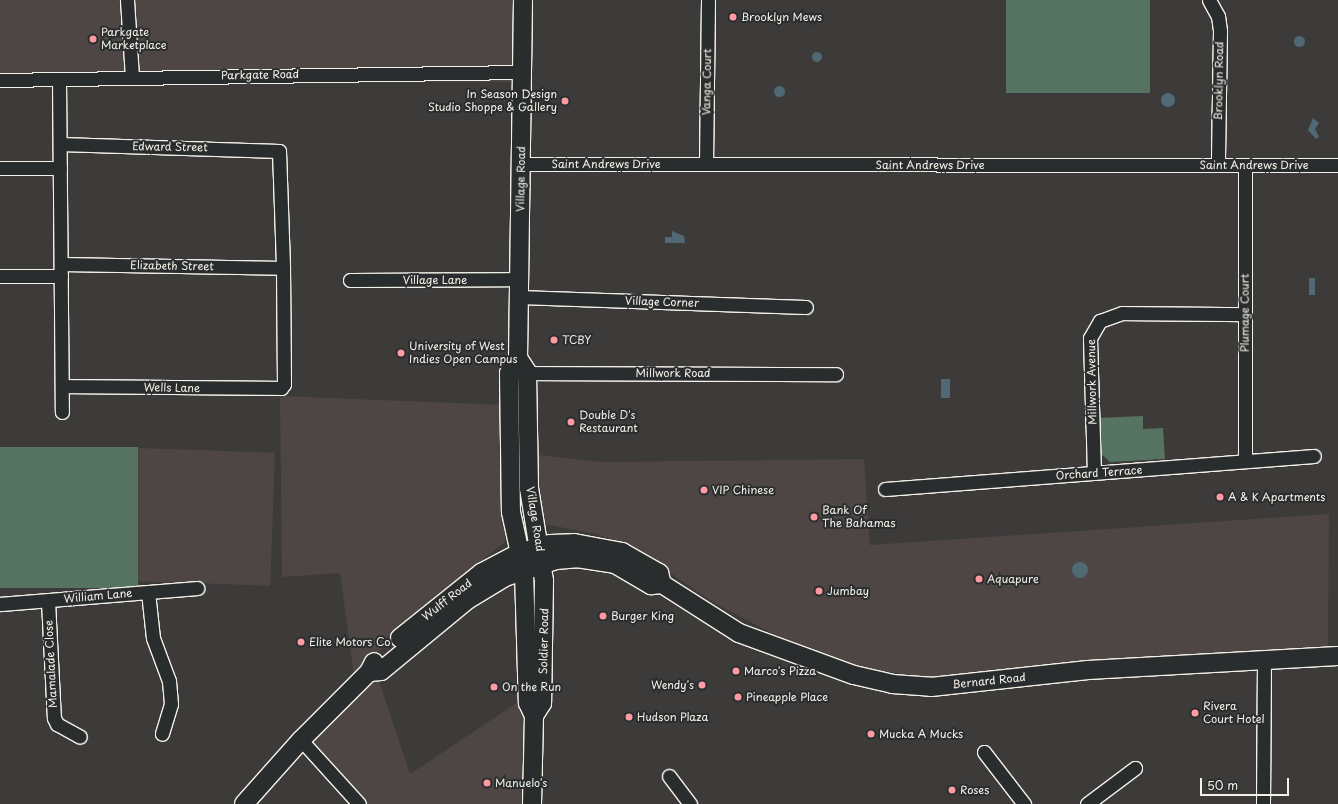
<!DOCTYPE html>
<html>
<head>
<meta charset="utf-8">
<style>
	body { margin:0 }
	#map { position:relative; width:1338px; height:804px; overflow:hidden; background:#3d3a3a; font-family:"Playpen Sans",sans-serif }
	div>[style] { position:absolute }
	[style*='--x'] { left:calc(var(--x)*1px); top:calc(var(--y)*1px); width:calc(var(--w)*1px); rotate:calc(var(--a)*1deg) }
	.built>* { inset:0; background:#4d4645; transform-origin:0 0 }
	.green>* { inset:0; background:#567260; transform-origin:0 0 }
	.water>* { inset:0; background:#506975; transform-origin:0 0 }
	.round { border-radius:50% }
	.roads { filter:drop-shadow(1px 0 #f4f1e8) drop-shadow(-1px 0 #f4f1e8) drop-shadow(0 1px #f4f1e8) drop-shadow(0 -1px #f4f1e8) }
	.street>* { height:13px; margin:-6.5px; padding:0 6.5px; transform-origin:6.5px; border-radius:6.5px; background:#2a2d2e }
	.secondary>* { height:18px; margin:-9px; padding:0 9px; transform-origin:9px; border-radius:9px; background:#2a2d2e }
	.dots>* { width:11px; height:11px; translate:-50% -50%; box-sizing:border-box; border:2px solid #2a2d2e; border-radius:50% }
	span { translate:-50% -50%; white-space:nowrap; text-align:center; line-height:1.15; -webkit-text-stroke:4px #2a2d2e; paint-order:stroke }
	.poi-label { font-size:11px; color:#f4f1e8 }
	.left { translate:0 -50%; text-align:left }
	.right { translate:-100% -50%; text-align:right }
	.street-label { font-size:11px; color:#f4f1e8 }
	.scale { position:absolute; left:1200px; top:778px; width:89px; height:18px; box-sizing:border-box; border:2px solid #f4f1e8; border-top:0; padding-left:5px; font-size:12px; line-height:14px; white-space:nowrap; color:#f4f1e8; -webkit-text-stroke:3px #2a2d2e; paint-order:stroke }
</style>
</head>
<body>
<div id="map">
	<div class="built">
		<div style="clip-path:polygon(0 0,514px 0,513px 82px,123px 81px,0 86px)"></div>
		<div style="clip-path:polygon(280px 396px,505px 405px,505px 542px,433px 598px,354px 676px,340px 573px,282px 577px)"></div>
		<div style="left:138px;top:448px;width:137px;height:133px;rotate:2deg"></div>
		<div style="clip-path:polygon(538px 455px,602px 462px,864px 459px,870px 545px,1329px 514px,1328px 646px,1058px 663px,928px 677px,865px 669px,775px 635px,713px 602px,632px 547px,597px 534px,538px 523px)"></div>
		<div style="clip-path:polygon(378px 678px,410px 774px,524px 698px,524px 804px,365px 804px,310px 741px)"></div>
	</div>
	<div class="green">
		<div style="left:1006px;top:0;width:144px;height:93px"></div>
		<div style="clip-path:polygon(1143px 416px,1143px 429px,1163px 428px,1165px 459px,1110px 462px,1099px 452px,1097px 418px)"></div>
		<div style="left:0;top:447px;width:138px;height:141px"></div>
	</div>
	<div class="water">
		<div class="round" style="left:1293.5px;top:35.5px;width:11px;height:11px"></div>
		<div class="round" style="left:812px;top:52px;width:10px;height:10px"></div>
		<div class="round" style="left:773.5px;top:85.5px;width:11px;height:11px"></div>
		<div class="round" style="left:1161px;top:93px;width:14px;height:14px"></div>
		<div style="clip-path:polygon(1313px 118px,1319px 123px,1315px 129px,1319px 137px,1316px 139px,1308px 130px)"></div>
		<div style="clip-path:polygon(672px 231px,684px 236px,685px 243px,665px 243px,665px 237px,672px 237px)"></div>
		<div style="left:1309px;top:278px;width:6px;height:17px"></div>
		<div style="left:941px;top:379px;width:9px;height:19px"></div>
		<div class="round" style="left:1072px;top:562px;width:16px;height:16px"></div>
	</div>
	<div class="roads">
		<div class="street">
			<div style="--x:127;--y:0;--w:77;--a:86.3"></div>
			<div style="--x:1209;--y:0;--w:18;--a:61"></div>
			<div style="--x:1218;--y:16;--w:15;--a:82"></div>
			<div style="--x:1220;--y:31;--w:134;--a:90.9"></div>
			<div style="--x:59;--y:79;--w:333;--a:89.5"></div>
			<div style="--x:0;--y:80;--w:521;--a:-0.88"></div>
			<div style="--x:60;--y:144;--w:219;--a:1.8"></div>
			<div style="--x:279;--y:151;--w:117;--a:88"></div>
			<div style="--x:283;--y:268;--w:116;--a:89.5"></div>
			<div style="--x:284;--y:384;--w:5;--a:127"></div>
			<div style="--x:281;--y:388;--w:218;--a:-179.5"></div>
			<div style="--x:521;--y:164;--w:817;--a:0.07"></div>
			<div style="--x:706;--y:164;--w:164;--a:-89.3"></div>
			<div style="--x:0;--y:168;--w:60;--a:0"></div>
			<div style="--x:61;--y:264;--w:222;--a:1"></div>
			<div style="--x:0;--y:276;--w:61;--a:0"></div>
			<div style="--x:350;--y:280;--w:170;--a:-0.3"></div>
			<div style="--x:518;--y:297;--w:288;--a:2"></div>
			<div style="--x:519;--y:373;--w:317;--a:0.2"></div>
			<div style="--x:1245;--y:461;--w:296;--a:-90"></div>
			<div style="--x:1094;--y:473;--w:135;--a:-91.7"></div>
			<div style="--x:1090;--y:338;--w:20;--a:-60"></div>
			<div style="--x:1100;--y:321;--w:23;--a:-20"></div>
			<div style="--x:1122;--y:313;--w:123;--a:0.5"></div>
			<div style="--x:885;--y:489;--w:430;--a:-4.4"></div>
			<div style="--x:148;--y:592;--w:46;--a:83.8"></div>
			<div style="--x:153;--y:638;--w:46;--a:69.6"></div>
			<div style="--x:169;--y:681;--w:23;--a:85"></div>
			<div style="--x:171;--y:704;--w:31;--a:107"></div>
			<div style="--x:48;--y:601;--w:117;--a:87.1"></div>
			<div style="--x:54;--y:718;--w:7;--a:63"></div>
			<div style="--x:57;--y:724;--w:26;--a:29"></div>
			<div style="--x:0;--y:604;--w:198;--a:-4.6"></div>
			<div style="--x:301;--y:740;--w:86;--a:47.8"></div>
			<div style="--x:984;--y:752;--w:66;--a:52.4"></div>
			<div style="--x:669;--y:776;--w:35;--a:53"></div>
			<div style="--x:1087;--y:804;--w:60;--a:-36.9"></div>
			<div style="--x:1263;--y:804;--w:146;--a:-89.6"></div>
		</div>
		<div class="secondary">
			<div style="--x:523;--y:0;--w:358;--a:90.8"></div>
			<div style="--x:518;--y:358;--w:17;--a:121"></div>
			<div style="--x:509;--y:373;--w:139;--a:89.2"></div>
			<div style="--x:511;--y:512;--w:61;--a:77.8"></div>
			<div style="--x:524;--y:572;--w:131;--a:88.3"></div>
			<div style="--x:528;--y:703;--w:14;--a:65"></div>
			<div style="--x:518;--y:358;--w:17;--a:57"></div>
			<div style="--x:527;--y:372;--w:116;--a:89"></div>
			<div style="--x:529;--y:488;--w:94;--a:80.8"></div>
			<div style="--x:544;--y:581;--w:122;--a:90.9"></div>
			<div style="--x:542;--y:703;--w:15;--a:122"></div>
			<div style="--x:534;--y:716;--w:88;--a:91.3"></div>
			<div style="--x:400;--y:638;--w:104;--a:-38.7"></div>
			<div style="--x:481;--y:573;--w:43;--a:-27.8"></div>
			<div style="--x:519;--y:553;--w:32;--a:-16"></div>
			<div style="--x:550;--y:544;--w:24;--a:-2"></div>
			<div style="--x:574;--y:543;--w:49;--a:10.6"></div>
			<div style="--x:622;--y:552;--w:43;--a:29.6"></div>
			<div style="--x:659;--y:573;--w:11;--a:75"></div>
			<div style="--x:369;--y:672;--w:12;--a:-5"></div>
			<div style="--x:381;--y:671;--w:112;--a:-39.5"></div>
			<div style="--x:467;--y:600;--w:44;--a:-31.2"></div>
			<div style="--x:505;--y:577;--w:54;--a:-18.4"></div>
			<div style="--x:556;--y:560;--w:21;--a:-5"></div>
			<div style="--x:577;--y:558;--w:38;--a:9"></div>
			<div style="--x:615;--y:564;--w:42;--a:30.3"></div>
			<div style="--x:651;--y:585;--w:11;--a:-5"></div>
			<div style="--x:662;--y:584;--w:91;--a:32.5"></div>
			<div style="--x:739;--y:633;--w:122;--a:20.1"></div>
			<div style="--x:854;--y:675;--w:39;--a:13"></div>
			<div style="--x:892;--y:684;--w:39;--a:4"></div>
			<div style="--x:931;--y:687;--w:158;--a:-6.2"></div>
			<div style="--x:1088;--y:670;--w:250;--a:-3.2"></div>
			<div style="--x:244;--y:804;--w:86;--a:-48.3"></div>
			<div style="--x:301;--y:740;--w:96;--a:-45"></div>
			<div style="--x:369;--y:672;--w:11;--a:-63"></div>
		</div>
	</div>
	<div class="dots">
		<div style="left:733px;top:17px;background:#ff9aa2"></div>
		<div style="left:93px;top:39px;background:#ff9aa2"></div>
		<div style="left:565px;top:101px;background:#ff9aa2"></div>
		<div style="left:554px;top:340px;background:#ff9aa2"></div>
		<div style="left:401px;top:353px;background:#ff9aa2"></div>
		<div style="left:571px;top:422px;background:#ff9aa2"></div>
		<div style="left:704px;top:490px;background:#ff9aa2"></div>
		<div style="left:1220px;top:497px;background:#ff9aa2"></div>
		<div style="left:814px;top:517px;background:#ff9aa2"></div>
		<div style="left:979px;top:579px;background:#ff9aa2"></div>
		<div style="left:819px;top:591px;background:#ff9aa2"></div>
		<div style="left:603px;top:616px;background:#ff9aa2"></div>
		<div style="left:301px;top:642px;background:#ff9aa2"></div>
		<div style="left:736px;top:671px;background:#ff9aa2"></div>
		<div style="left:702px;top:685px;background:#ff9aa2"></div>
		<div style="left:494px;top:687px;background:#ff9aa2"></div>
		<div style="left:738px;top:697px;background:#ff9aa2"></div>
		<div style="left:1195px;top:713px;background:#ff9aa2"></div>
		<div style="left:629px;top:717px;background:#ff9aa2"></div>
		<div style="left:871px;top:734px;background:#ff9aa2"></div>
		<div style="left:487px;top:783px;background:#ff9aa2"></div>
		<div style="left:952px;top:790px;background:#ff9aa2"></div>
	</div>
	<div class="poi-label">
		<span class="left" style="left:741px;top:17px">Brooklyn Mews</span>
		<span class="left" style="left:101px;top:39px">Parkgate<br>Marketplace</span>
		<span class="right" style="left:557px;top:101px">In Season Design<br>Studio Shoppe &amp; Gallery</span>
		<span class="left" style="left:562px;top:340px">TCBY</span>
		<span class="left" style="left:409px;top:353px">University of West<br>Indies Open Campus</span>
		<span class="left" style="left:579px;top:422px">Double D's<br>Restaurant</span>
		<span class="left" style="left:712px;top:490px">VIP Chinese</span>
		<span class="left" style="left:1228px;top:497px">A &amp; K Apartments</span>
		<span class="left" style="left:822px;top:517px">Bank Of<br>The Bahamas</span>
		<span class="left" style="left:987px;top:579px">Aquapure</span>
		<span class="left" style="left:827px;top:591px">Jumbay</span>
		<span class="left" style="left:611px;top:616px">Burger King</span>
		<span class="left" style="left:309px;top:642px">Elite Motors Co</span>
		<span class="left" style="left:744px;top:671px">Marco's Pizza</span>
		<span class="right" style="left:694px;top:685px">Wendy's</span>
		<span class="left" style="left:502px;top:687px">On the Run</span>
		<span class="left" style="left:746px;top:697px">Pineapple Place</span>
		<span class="left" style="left:1203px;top:713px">Rivera<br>Court Hotel</span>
		<span class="left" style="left:637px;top:717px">Hudson Plaza</span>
		<span class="left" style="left:879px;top:734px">Mucka A Mucks</span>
		<span class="left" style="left:495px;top:783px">Manuelo's</span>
		<span class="left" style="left:960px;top:790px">Roses</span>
	</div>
	<div class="street-label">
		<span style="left:260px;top:75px;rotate:-1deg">Parkgate Road</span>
		<span style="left:1219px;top:81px;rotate:-89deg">Brooklyn Road</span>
		<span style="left:707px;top:82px;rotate:-89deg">Vanga Court</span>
		<span style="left:170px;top:147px;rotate:1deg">Edward Street</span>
		<span style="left:606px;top:164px">Saint Andrews Drive</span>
		<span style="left:930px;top:165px">Saint Andrews Drive</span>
		<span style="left:1254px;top:165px">Saint Andrews Drive</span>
		<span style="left:521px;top:179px;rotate:-89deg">Village Road</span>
		<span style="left:172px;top:266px;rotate:1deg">Elizabeth Street</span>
		<span style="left:435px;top:280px">Village Lane</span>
		<span style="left:662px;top:302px;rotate:2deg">Village Corner</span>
		<span style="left:1245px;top:313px;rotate:-90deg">Plumage Court</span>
		<span style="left:673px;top:373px">Millwork Road</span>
		<span style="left:1092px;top:382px;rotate:-91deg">Millwork Avenue</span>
		<span style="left:172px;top:388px;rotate:1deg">Wells Lane</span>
		<span style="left:1099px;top:473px;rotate:-4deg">Orchard Terrace</span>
		<span style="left:535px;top:519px;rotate:81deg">Village Road</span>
		<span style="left:98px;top:596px;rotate:-5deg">William Lane</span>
		<span style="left:447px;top:600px;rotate:-38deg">Wulff Road</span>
		<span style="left:544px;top:641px;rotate:-89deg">Soldier Road</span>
		<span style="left:51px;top:664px;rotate:-93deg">Mamalade Close</span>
		<span style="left:989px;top:681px;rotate:-6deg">Bernard Road</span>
	</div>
	<div class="scale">50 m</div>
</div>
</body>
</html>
